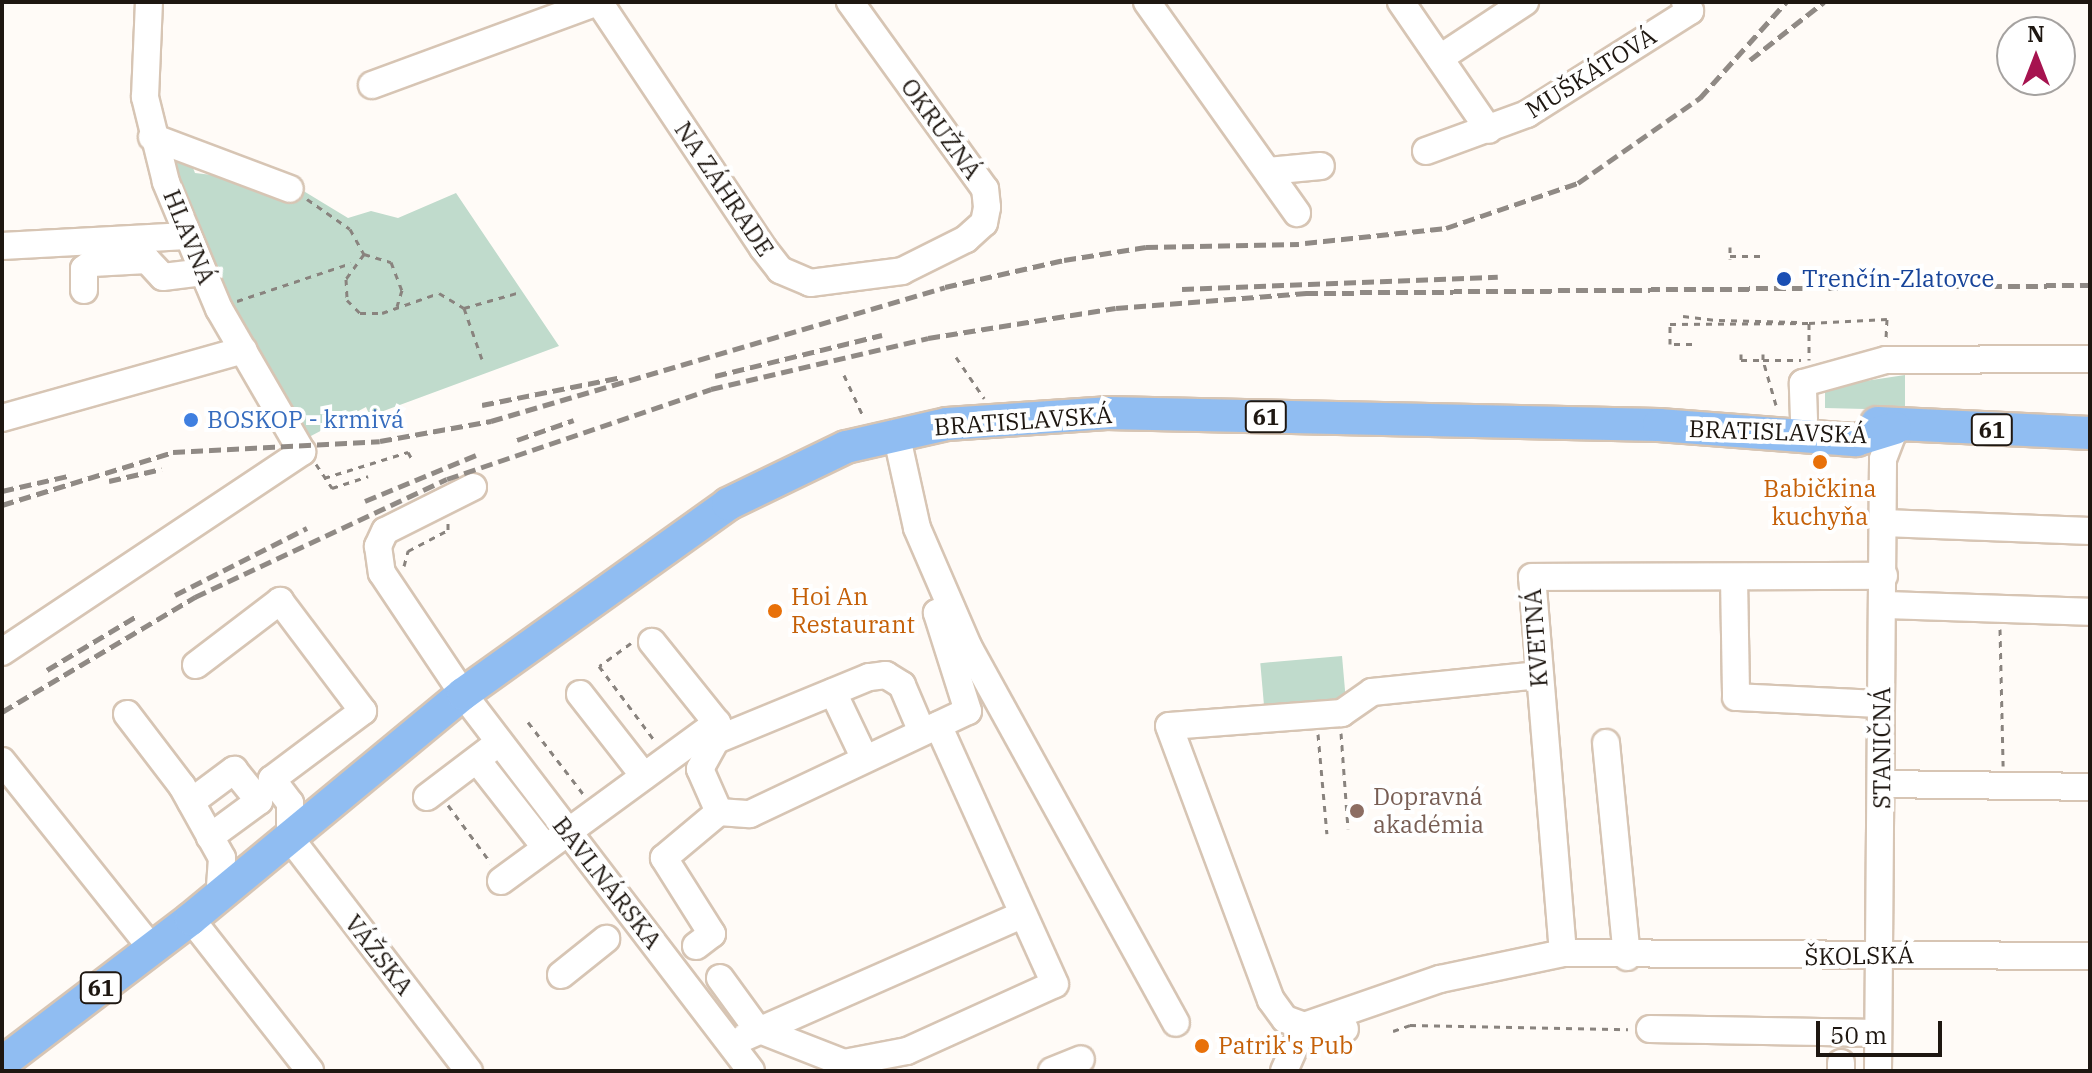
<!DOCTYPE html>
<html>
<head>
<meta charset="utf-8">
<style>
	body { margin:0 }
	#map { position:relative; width:2092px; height:1073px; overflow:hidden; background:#fffbf7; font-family:"IBM Plex Serif",serif }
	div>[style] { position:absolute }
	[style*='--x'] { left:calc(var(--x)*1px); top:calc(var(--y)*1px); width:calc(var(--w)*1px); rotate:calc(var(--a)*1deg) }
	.green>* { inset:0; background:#c0dbcc; transform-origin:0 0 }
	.path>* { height:3px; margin-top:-1.5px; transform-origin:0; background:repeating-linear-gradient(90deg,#89837e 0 6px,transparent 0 12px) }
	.roads { filter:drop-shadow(2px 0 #d7c5b4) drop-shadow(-2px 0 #d7c5b4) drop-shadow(0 2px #d7c5b4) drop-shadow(0 -2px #d7c5b4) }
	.minor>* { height:26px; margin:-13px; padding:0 13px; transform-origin:13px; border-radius:13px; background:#fff }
	.major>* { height:32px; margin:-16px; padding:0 16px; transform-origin:16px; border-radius:16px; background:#90bdf2 }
	.rail>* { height:5px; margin-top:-2.5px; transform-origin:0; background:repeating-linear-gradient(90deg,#908a85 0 12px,transparent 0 18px) }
	.dots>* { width:22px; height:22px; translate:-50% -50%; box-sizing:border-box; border:4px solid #fff; border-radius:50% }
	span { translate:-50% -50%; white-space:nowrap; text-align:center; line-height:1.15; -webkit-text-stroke:8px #fff; paint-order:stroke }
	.shield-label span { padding:2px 6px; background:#fff; border:2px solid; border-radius:6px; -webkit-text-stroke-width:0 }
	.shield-label { font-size:22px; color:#1e1711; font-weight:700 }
	.street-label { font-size:24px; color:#1e1711 }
	.transit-label { font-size:24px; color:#164399 }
	.left { translate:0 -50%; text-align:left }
	.shop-label { font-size:24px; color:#366cbe }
	.food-label { font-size:24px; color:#c56008 }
	.education-label { font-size:24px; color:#785e54 }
	.frame { position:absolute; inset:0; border:4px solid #1e1711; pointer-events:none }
	.north { position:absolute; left:1996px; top:16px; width:80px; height:80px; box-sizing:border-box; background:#fff; border:2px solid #a5a2a0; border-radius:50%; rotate:0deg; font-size:22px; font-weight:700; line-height:32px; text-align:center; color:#1e1711 }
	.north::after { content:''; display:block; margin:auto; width:28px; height:36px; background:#a6134f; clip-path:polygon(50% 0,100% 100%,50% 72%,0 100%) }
	.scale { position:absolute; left:1816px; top:1021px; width:126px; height:36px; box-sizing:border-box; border:4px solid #1e1711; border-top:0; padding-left:10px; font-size:24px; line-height:28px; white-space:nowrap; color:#1e1711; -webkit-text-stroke:6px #fff; paint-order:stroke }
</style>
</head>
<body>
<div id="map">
	<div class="green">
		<div style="clip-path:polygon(175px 150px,188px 155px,195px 173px,292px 184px,348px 218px,371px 211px,398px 218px,456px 193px,559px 346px,370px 416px,366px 407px,309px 437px,236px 321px,177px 178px)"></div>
		<div style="clip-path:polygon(1905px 375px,1905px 410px,1825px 408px,1825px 387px)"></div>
		<div style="left:1342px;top:656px;width:44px;height:82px;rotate:85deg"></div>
	</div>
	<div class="path">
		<div style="--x:307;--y:199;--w:52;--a:34.9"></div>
		<div style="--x:350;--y:229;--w:29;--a:61"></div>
		<div style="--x:364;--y:254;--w:31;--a:126"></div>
		<div style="--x:346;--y:279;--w:21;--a:87"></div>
		<div style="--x:347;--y:300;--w:18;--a:45"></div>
		<div style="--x:360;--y:313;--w:22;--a:0"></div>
		<div style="--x:382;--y:313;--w:60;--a:-19.3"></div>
		<div style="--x:439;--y:293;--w:29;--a:31"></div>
		<div style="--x:464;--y:308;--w:54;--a:70.6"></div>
		<div style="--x:1730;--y:247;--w:12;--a:90"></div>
		<div style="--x:364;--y:254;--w:28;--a:17"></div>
		<div style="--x:391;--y:262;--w:30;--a:69"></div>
		<div style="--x:402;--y:290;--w:17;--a:107"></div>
		<div style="--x:1730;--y:256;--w:34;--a:0"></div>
		<div style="--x:237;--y:301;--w:120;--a:-18.4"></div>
		<div style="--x:464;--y:308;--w:58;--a:-15.9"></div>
		<div style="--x:1683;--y:316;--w:35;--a:7"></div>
		<div style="--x:1719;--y:320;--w:78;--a:1.5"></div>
		<div style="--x:1809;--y:323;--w:78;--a:-2.9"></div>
		<div style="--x:1887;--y:319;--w:22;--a:93"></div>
		<div style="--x:1692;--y:344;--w:22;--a:180"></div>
		<div style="--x:1670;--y:344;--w:20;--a:-90"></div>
		<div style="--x:1670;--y:324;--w:139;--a:-0.4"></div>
		<div style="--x:1809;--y:323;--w:37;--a:90"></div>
		<div style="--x:1741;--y:354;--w:6;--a:90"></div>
		<div style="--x:1741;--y:360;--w:22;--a:0"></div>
		<div style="--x:1763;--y:360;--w:6;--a:-90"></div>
		<div style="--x:956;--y:357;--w:50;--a:55.7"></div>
		<div style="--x:844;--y:375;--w:47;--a:65.1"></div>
		<div style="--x:1776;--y:405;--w:47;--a:-106.1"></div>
		<div style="--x:1763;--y:360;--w:38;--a:0"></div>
		<div style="--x:316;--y:464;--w:29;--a:56"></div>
		<div style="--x:332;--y:488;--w:38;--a:-18"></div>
		<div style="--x:324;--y:478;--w:88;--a:-17.2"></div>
		<div style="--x:408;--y:452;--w:10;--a:61"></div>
		<div style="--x:404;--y:566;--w:16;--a:-75"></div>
		<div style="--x:408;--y:551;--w:45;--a:-27.7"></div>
		<div style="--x:448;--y:530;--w:9;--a:-90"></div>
		<div style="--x:2000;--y:629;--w:137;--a:88.7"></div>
		<div style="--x:631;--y:643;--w:39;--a:144"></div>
		<div style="--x:599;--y:666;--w:94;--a:53.3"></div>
		<div style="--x:528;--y:722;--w:92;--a:52.5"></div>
		<div style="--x:1341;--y:733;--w:96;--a:85.8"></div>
		<div style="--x:1318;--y:734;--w:100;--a:84.9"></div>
		<div style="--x:448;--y:805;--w:72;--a:53.4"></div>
		<div style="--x:1393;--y:1031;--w:18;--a:-19"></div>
		<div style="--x:1410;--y:1025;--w:218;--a:1.1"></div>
	</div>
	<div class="roads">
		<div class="minor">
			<div style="--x:599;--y:2;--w:296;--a:56.3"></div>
			<div style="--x:763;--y:248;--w:28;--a:52"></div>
			<div style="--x:780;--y:270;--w:33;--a:23"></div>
			<div style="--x:810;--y:283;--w:93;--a:-7.4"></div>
			<div style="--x:902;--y:271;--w:72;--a:-26.6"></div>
			<div style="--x:966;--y:239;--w:24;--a:-42"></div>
			<div style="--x:984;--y:223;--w:16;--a:-79"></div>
			<div style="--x:987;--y:207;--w:18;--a:-96"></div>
			<div style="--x:985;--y:189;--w:231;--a:-125.8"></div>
			<div style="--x:1147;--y:2;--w:259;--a:54.6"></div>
			<div style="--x:1401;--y:2;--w:155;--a:55.5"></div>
			<div style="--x:1440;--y:58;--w:102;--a:-33.4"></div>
			<div style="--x:372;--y:85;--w:241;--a:-20.2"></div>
			<div style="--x:152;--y:137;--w:147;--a:20.6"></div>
			<div style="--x:1426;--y:151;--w:108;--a:-20.1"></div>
			<div style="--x:1527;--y:114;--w:193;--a:-32.3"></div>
			<div style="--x:1690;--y:11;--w:10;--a:-119"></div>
			<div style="--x:1268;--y:171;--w:53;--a:-5.4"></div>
			<div style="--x:2;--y:246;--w:185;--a:-3.1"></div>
			<div style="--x:84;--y:290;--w:21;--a:-90"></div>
			<div style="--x:84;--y:269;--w:10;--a:-37"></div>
			<div style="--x:92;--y:263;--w:55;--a:-3.1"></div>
			<div style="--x:147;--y:260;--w:23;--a:47"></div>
			<div style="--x:163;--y:277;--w:38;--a:-7"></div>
			<div style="--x:2;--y:418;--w:251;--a:-15.7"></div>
			<div style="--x:1804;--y:419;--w:36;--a:-92"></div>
			<div style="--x:1803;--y:383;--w:86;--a:-15.5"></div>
			<div style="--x:1886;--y:360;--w:204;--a:-0.3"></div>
			<div style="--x:896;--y:433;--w:97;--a:77.5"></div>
			<div style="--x:917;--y:528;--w:131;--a:66.6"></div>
			<div style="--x:969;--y:648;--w:428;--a:61.1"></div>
			<div style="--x:473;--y:487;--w:98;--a:153.4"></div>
			<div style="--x:385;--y:531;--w:17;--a:115"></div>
			<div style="--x:378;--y:546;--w:27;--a:82"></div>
			<div style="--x:382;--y:573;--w:146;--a:56.2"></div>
			<div style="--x:463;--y:694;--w:474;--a:52.6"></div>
			<div style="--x:1884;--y:523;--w:206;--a:2.2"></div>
			<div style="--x:1734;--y:578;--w:119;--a:89"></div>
			<div style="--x:1736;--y:697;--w:145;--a:2.8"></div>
			<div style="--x:1884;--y:605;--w:206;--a:1.9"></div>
			<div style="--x:2;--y:652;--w:361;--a:-33.7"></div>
			<div style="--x:302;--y:452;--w:165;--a:-120.1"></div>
			<div style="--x:219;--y:309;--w:138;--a:-112.7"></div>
			<div style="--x:166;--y:182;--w:88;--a:-103.9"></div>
			<div style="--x:145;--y:97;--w:95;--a:-87.6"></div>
			<div style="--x:196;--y:665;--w:106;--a:-37.3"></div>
			<div style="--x:280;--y:601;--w:138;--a:53"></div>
			<div style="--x:363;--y:711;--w:114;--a:143.2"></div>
			<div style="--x:272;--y:779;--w:30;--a:53"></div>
			<div style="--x:290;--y:803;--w:35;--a:90"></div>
			<div style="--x:290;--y:838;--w:294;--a:52.5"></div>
			<div style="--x:1539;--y:675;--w:168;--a:174.2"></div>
			<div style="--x:1372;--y:692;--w:37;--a:145"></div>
			<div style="--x:1342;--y:713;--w:173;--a:175.7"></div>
			<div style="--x:1169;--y:726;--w:292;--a:69.6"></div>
			<div style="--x:1271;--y:1000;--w:24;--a:54"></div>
			<div style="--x:1285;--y:1019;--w:20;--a:20"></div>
			<div style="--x:1304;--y:1026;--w:144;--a:-19.1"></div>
			<div style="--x:1440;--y:979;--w:126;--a:-11.9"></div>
			<div style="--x:1563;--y:953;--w:527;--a:0.33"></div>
			<div style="--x:833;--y:692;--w:74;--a:64.5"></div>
			<div style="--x:580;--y:694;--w:104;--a:52"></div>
			<div style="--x:127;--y:714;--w:91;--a:52.6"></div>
			<div style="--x:182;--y:786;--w:82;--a:60.9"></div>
			<div style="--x:222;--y:858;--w:39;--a:94"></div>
			<div style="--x:922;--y:732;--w:51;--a:-113.1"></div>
			<div style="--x:902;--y:685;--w:19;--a:-148"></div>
			<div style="--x:886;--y:675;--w:17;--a:173"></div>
			<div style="--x:869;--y:677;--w:165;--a:157.6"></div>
			<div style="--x:716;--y:740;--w:33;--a:119"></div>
			<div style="--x:700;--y:769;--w:47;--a:66.2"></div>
			<div style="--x:719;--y:812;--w:31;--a:4"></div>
			<div style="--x:750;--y:814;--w:241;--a:-25.3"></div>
			<div style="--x:968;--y:711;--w:103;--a:-107.6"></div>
			<div style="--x:937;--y:613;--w:15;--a:-23"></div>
			<div style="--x:1606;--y:743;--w:215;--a:84.4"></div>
			<div style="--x:2;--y:761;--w:241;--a:51.4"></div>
			<div style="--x:484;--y:769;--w:100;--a:51.9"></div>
			<div style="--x:1881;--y:784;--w:209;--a:0.8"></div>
			<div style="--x:427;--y:797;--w:83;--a:-37.1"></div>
			<div style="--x:191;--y:802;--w:54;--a:-36.7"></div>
			<div style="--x:234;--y:770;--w:40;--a:51"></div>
			<div style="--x:259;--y:801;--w:61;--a:143.7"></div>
			<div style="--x:501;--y:881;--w:268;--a:-36.2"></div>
			<div style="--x:717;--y:723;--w:104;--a:-128.7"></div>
			<div style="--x:191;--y:919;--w:193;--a:51.9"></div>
			<div style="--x:696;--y:946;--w:20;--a:-37"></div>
			<div style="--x:712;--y:934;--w:90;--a:-122.3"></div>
			<div style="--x:664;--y:858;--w:72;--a:-39.9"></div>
			<div style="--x:1563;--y:953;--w:377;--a:-94.7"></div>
			<div style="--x:1532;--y:577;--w:352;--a:-0.2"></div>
			<div style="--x:561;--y:975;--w:58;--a:-38.7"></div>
			<div style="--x:720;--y:978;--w:63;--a:54"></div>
			<div style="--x:757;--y:1029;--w:93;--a:21.3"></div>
			<div style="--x:844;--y:1063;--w:64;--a:-10.8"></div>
			<div style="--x:907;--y:1051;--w:162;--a:-24.4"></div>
			<div style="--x:1055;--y:984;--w:284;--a:-114.3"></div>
			<div style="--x:1650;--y:1029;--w:228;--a:1"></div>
			<div style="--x:745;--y:1037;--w:302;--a:-23.8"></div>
			<div style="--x:1052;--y:1071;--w:31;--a:-22"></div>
			<div style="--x:1284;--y:1071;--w:49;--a:-66"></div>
			<div style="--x:1304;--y:1026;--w:41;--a:4.2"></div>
			<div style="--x:1841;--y:1071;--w:8;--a:-90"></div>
			<div style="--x:1878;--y:1071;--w:612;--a:-89.53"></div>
			<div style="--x:1883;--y:459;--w:33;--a:-69"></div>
		</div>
		<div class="major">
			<div style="--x:1877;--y:423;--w:213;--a:2.7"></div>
			<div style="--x:2;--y:1063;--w:238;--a:-37.3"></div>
			<div style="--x:191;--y:919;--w:353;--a:-39.6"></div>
			<div style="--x:463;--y:694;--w:326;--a:-35.6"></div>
			<div style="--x:728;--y:504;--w:131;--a:-25.8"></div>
			<div style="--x:846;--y:447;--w:104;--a:-12.8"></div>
			<div style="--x:947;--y:424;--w:160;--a:-3.9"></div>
			<div style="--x:1107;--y:413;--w:552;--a:1.25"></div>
			<div style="--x:1659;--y:425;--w:198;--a:4.4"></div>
			<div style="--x:1856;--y:440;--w:41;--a:-17.1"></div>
		</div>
	</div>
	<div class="rail">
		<div style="--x:1750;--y:60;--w:94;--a:-38.1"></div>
		<div style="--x:1305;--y:243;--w:142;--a:-6.1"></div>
		<div style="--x:1446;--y:228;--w:139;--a:-18.8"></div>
		<div style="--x:1578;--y:183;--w:149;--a:-34.9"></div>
		<div style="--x:1700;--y:98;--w:129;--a:-48.1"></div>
		<div style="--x:1182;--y:289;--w:316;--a:-2.2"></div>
		<div style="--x:715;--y:376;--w:172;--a:-13.8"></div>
		<div style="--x:482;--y:405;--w:143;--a:-11.3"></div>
		<div style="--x:517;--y:440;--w:60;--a:-19.3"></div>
		<div style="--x:109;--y:481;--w:54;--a:-12.8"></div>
		<div style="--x:2;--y:491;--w:68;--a:-12.8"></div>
		<div style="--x:365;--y:501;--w:120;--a:-22.5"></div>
		<div style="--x:2;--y:505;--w:179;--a:-17.2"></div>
		<div style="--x:173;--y:452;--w:207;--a:-3"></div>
		<div style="--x:380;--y:441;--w:113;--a:-10.2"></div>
		<div style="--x:491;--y:421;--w:473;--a:-16.4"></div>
		<div style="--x:945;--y:287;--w:122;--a:-12.8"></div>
		<div style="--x:1064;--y:260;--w:83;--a:-9"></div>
		<div style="--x:1146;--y:247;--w:153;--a:-1.1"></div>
		<div style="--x:175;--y:595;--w:148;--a:-26.9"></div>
		<div style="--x:47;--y:670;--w:105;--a:-31"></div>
		<div style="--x:2;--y:712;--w:225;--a:-30.8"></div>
		<div style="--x:195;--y:597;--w:278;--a:-25.1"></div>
		<div style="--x:447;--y:479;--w:279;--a:-18.8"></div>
		<div style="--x:711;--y:389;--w:223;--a:-13.2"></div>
		<div style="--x:928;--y:338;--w:190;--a:-9.1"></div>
		<div style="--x:1116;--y:308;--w:191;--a:-4.5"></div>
		<div style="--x:1306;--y:293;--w:784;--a:-0.58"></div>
	</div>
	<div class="dots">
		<div style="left:1784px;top:279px;background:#1a4fb4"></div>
		<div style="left:191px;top:420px;background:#3f7fe0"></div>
		<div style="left:1820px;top:462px;background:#e8710a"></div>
		<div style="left:775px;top:611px;background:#e8710a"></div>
		<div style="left:1357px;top:811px;background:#8d6e63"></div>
		<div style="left:1202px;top:1046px;background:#e8710a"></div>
	</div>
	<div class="shield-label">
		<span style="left:1266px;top:417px">61</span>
		<span style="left:1992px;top:430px">61</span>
		<span style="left:101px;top:988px">61</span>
	</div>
	<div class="street-label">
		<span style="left:1591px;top:73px;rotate:-32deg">MUŠKÁTOVÁ</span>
		<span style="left:941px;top:129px;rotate:54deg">OKRUŽNÁ</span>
		<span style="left:724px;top:189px;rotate:56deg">NA ZÁHRADE</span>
		<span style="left:189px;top:237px;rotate:68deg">HLAVNÁ</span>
		<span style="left:1023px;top:421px;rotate:-4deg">BRATISLAVSKÁ</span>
		<span style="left:1778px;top:432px;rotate:2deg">BRATISLAVSKÁ</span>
		<span style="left:1536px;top:638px;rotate:-94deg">KVETNÁ</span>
		<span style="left:1882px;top:748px;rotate:-90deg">STANIČNÁ</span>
		<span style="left:607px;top:883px;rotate:52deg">BAVLNÁRSKA</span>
		<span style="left:379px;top:955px;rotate:52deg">VÁŽSKA</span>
		<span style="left:1859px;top:956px;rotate:-1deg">ŠKOLSKÁ</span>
	</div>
	<div class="transit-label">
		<span class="left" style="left:1802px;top:279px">Trenčín-Zlatovce</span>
	</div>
	<div class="shop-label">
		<span class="left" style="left:207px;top:420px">BOSKOP - krmivá</span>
	</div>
	<div class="food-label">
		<span style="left:1820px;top:503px">Babičkina<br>kuchyňa</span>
		<span class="left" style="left:791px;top:611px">Hoi An<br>Restaurant</span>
		<span class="left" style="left:1218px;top:1046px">Patrik's Pub</span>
	</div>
	<div class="education-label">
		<span class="left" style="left:1373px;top:811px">Dopravná<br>akadémia</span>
	</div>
	<div class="frame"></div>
	<div class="north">N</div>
	<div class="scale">50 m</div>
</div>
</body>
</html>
